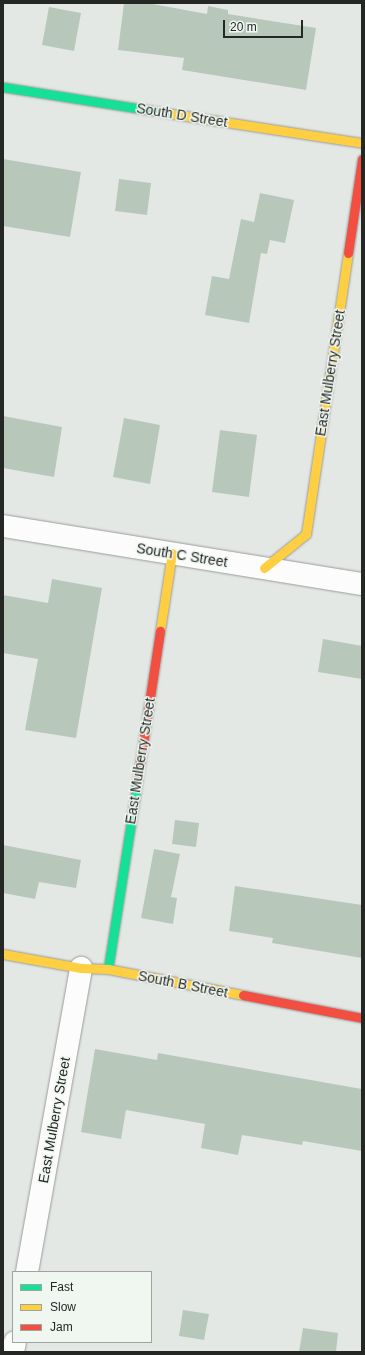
<!DOCTYPE html>
<html>
<head>
<meta charset="utf-8">
<style>
  body { margin:0 }
  #map { position:relative; width:365px; height:1355px; overflow:hidden; background:#e4e8e5; font-family:Helvetica,sans-serif }
  div>[style] { position:absolute }
  .building>* { inset:0; background:#b7c8ba }
  .roads { filter:drop-shadow(0 0 1px #9a9c9a) drop-shadow(0 0 1px #9a9c9a) }
  .street>* { height:22px; margin:-11px; padding:0 11px; transform-origin:11px; border-radius:11px; background:#fbfcfb }
  .fast>* { height:9px; margin:-4.5px; padding:0 4.5px; transform-origin:4.5px; border-radius:4.5px; background:#16e098 }
  .slow>* { height:9px; margin:-4.5px; padding:0 4.5px; transform-origin:4.5px; border-radius:4.5px; background:#ffcf43 }
  .jam>* { height:9px; margin:-4.5px; padding:0 4.5px; transform-origin:4.5px; border-radius:4.5px; background:#f24e42 }
  span { translate:-50% -50%; white-space:nowrap; text-align:center; line-height:1.15; -webkit-text-stroke:3px #f0f7f1; paint-order:stroke }
  .street-label { font-size:14px; color:#252725 }
  .frame { position:absolute; inset:0; border:4px solid #252725; pointer-events:none }
  .legend { position:absolute; left:12px; top:1271px; width:140px; height:72px; box-sizing:border-box; background:#f0f7f1; border:1px solid #9fa49f; margin:0; padding:5px 7px; list-style:none; font-size:12px; color:#252725 }
  .legend li { display:flex; align-items:center; gap:8px; height:20px }
  .legend b { width:20px; border:1px solid #9fa49f }
  .scale { position:absolute; left:223px; top:20px; width:80px; height:18px; box-sizing:border-box; border:2px solid #252725; border-top:0; padding-left:5px; font-size:12px; line-height:14px; white-space:nowrap; color:#252725; -webkit-text-stroke:3px #f0f7f1; paint-order:stroke }
</style>
</head>
<body>
<div id="map">
  <div class="building">
    <div style="clip-path:polygon(124px 3px,147px 3px,207px 14px,208px 6px,228px 10px,228px 14px,316px 28px,306px 90px,182px 70px,184px 58px,118px 50px)"></div>
    <div style="clip-path:polygon(49px 7px,81px 13px,74px 51px,42px 45px)"></div>
    <div style="clip-path:polygon(3px 159px,81px 172px,70px 237px,3px 226px)"></div>
    <div style="clip-path:polygon(119px 179px,151px 183px,147px 215px,115px 211px)"></div>
    <div style="clip-path:polygon(260px 193px,294px 200px,285px 243px,270px 240px,267px 254px,261px 253px,249px 323px,205px 315px,212px 276px,229px 279px,241px 219px,254px 222px)"></div>
    <div style="clip-path:polygon(3px 416px,62px 427px,54px 477px,3px 468px)"></div>
    <div style="clip-path:polygon(124px 418px,160px 425px,150px 484px,113px 477px)"></div>
    <div style="clip-path:polygon(220px 430px,257px 435px,249px 497px,212px 492px)"></div>
    <div style="clip-path:polygon(52px 579px,102px 588px,76px 738px,25px 730px,38px 659px,3px 653px,3px 595px,48px 603px)"></div>
    <div style="clip-path:polygon(323px 639px,362px 646px,362px 679px,318px 672px)"></div>
    <div style="clip-path:polygon(175px 820px,199px 823px,196px 847px,172px 844px)"></div>
    <div style="clip-path:polygon(3px 845px,81px 860px,76px 888px,39px 882px,35px 899px,3px 893px)"></div>
    <div style="clip-path:polygon(154px 849px,180px 854px,171px 897px,177px 898px,173px 924px,141px 918px)"></div>
    <div style="clip-path:polygon(235px 886px,362px 905px,362px 958px,272px 943px,273px 938px,229px 931px)"></div>
    <div style="clip-path:polygon(95px 1049px,157px 1060px,158px 1053px,362px 1089px,362px 1151px,303px 1141px,302px 1145px,242px 1135px,238px 1155px,201px 1148px,205px 1124px,126px 1110px,121px 1139px,81px 1132px)"></div>
    <div style="clip-path:polygon(183px 1310px,209px 1314px,204px 1340px,179px 1336px)"></div>
    <div style="clip-path:polygon(303px 1328px,338px 1333px,336px 1352px,299px 1352px)"></div>
  </div>
  <div class="roads">
    <div class="street">
      <div style="left:3px;top:526px;width:364px;rotate:9.2deg"></div>
      <div style="left:27px;top:1272px;width:309px;rotate:-79.9deg"></div>
      <div style="left:13px;top:1352px;width:10px;rotate:-79deg"></div>
    </div>
    <div class="fast">
      <div style="left:3px;top:87px;width:172px;rotate:9deg"></div>
      <div style="left:108px;top:969px;width:188px;rotate:-81.1deg"></div>
    </div>
    <div class="slow">
      <div style="left:173px;top:114px;width:191px;rotate:8.7deg"></div>
      <div style="left:264px;top:568px;width:54px;rotate:-39deg"></div>
      <div style="left:306px;top:534px;width:284px;rotate:-81.5deg"></div>
      <div style="left:160px;top:631px;width:79px;rotate:-81.3deg"></div>
      <div style="left:3px;top:954px;width:79px;rotate:10.2deg"></div>
      <div style="left:81px;top:968px;width:27px;rotate:2deg"></div>
      <div style="left:108px;top:969px;width:137px;rotate:10.9deg"></div>
    </div>
    <div class="jam">
      <div style="left:348px;top:253px;width:95px;rotate:-81.5deg"></div>
      <div style="left:137px;top:783px;width:154px;rotate:-81.4deg"></div>
      <div style="left:243px;top:995px;width:121px;rotate:10.9deg"></div>
    </div>
  </div>
  <div class="street-label">
    <span style="left:182px;top:115px;rotate:9deg">South D Street</span>
    <span style="left:330px;top:373px;rotate:-81deg">East Mulberry Street</span>
    <span style="left:182px;top:555px;rotate:9deg">South C Street</span>
    <span style="left:140px;top:761px;rotate:-81deg">East Mulberry Street</span>
    <span style="left:183px;top:984px;rotate:11deg">South B Street</span>
    <span style="left:54px;top:1120px;rotate:-80deg">East Mulberry Street</span>
  </div>
  <div class="frame"></div>
  <ul class="legend">
  <li><b style="height:5px;background:#16e098"></b>Fast</li>
  <li><b style="height:5px;background:#ffcf43"></b>Slow</li>
  <li><b style="height:5px;background:#f24e42"></b>Jam</li>
  </ul>
  <div class="scale">20 m</div>
</div>
</body>
</html>
